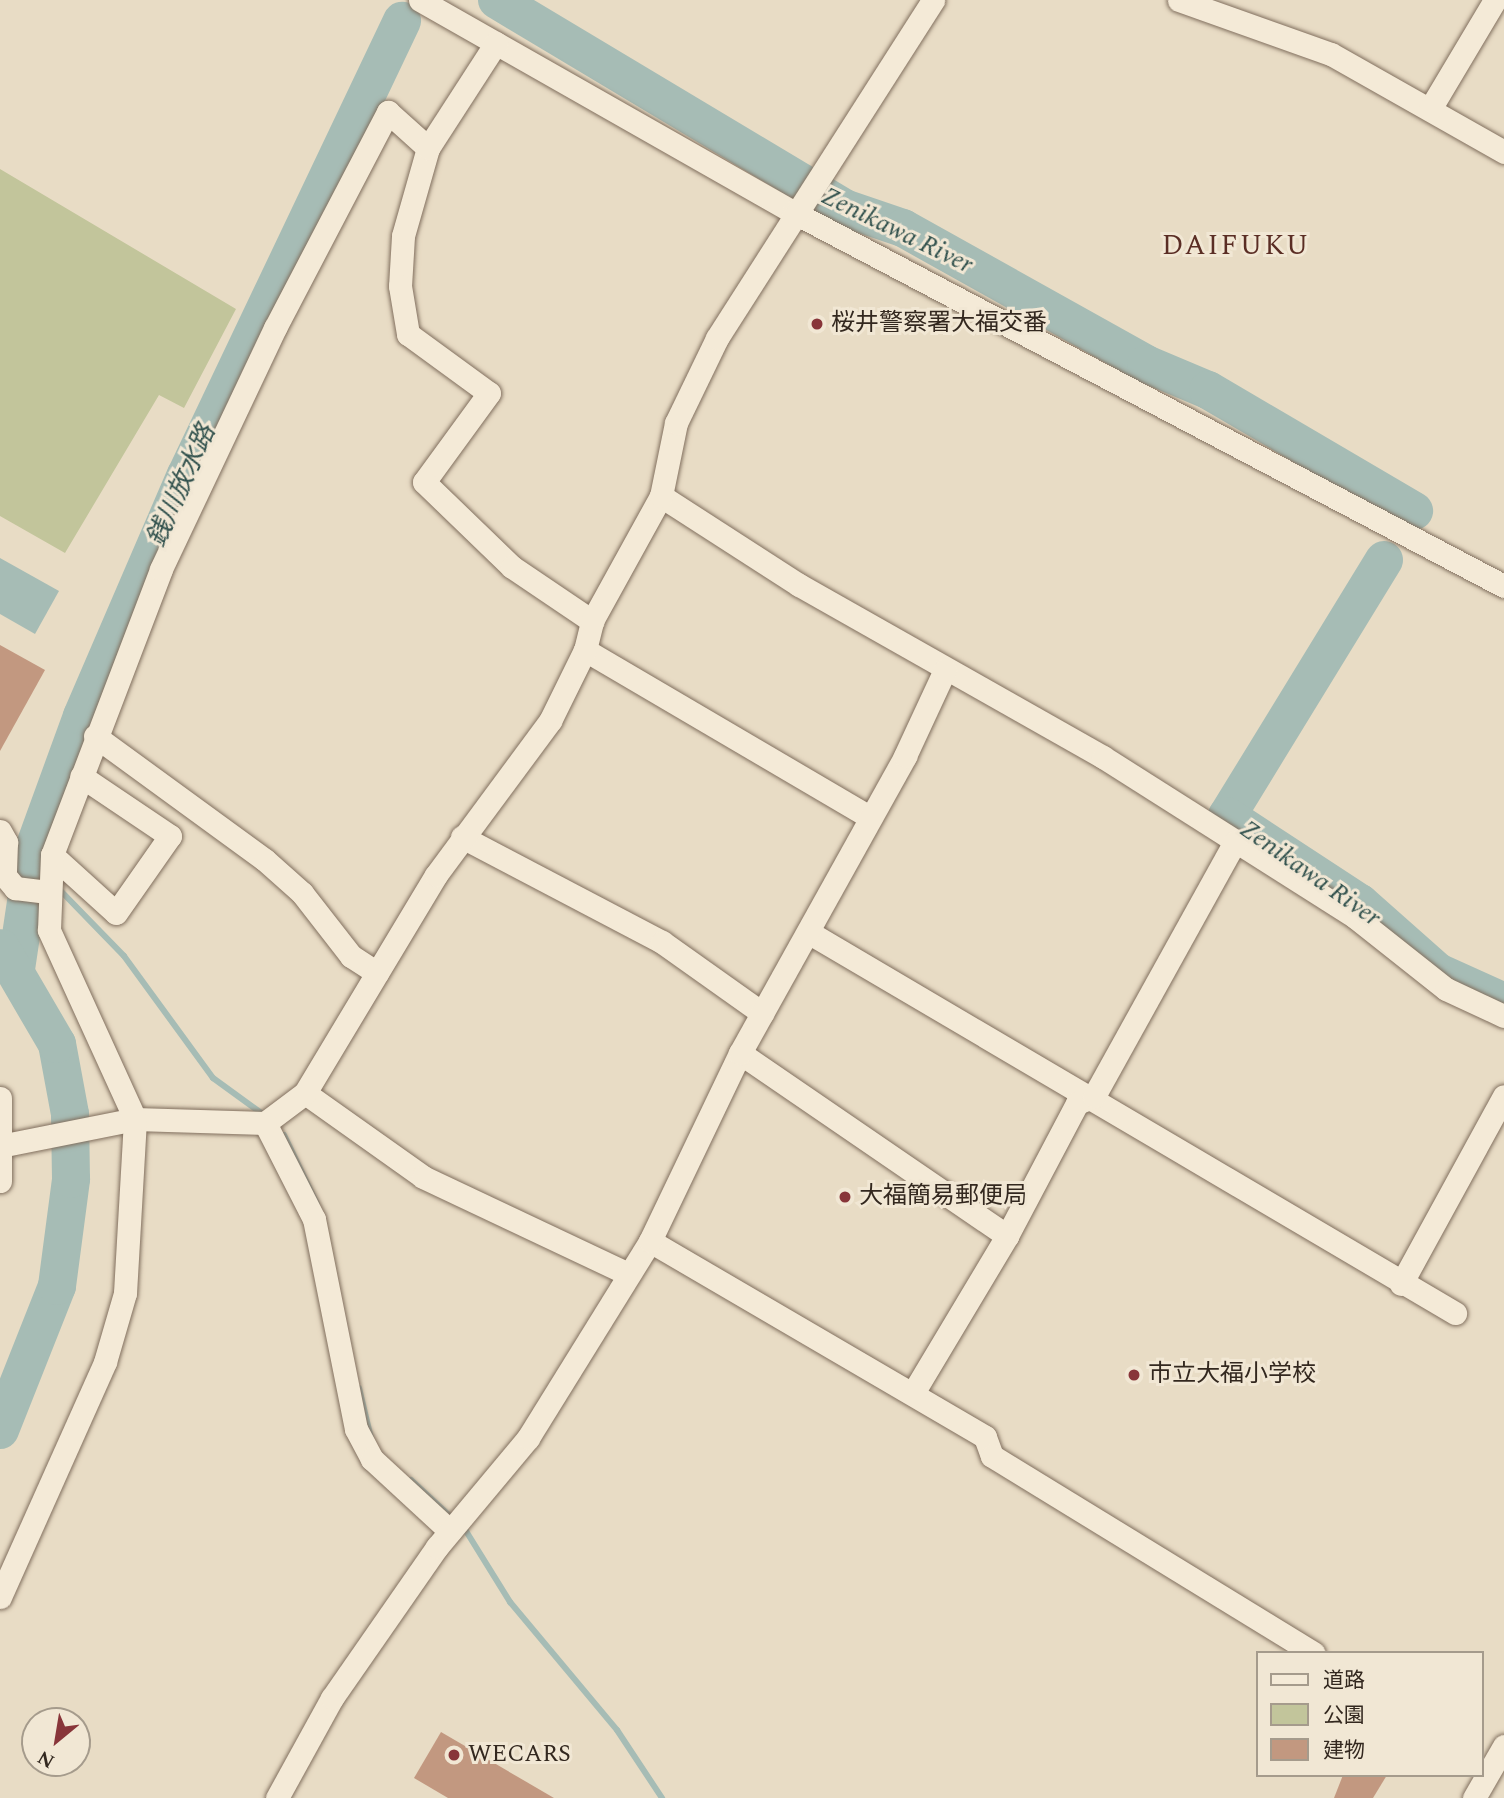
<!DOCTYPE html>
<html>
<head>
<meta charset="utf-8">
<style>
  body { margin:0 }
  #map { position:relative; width:1504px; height:1798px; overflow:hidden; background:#e8dcc5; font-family:Spectral,"Noto Sans JP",serif }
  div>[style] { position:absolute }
  .green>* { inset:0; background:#c2c59b }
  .water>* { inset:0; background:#a6bcb5 }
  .stream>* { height:6px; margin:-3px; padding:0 3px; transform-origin:3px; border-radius:3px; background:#a6bcb5 }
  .river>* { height:38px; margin:-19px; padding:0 19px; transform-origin:19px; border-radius:19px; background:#a6bcb5 }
  .building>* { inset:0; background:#c29880 }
  .roads { filter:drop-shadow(0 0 2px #816f5e) drop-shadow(0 0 2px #816f5e) }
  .minor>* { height:23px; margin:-11.5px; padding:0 11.5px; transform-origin:11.5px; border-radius:11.5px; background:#f4ead7 }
  .dots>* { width:19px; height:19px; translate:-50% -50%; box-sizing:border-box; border:4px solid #f1e7d4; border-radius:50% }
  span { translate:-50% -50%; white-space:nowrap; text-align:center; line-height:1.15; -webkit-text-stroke:6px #f1e7d4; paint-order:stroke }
  .poi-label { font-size:24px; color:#33281f }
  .left { translate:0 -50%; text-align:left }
  .water-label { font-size:26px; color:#31514d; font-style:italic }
  .quarter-label { font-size:28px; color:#5a2d24; letter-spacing:2px }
  .legend { position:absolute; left:1256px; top:1651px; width:228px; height:126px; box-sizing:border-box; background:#f1e7d4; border:2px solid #a59b8c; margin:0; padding:9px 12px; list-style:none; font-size:21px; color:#33281f }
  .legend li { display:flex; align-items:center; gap:14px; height:35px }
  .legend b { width:35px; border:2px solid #a59b8c }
  .north { position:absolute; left:21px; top:1707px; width:70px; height:70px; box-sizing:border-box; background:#f1e7d4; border:2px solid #a59b8c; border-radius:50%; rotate:210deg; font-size:19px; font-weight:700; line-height:28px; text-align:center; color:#33281f }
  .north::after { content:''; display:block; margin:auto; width:24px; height:32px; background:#883539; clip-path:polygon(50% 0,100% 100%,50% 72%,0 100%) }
</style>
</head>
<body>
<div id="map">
  <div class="green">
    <div style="clip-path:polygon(0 169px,236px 309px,184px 408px,159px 395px,65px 553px,0 516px)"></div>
  </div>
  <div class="water">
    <div style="clip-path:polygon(0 558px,59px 591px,35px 634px,0 614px)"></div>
  </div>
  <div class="stream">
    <div style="left:57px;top:887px;width:96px;rotate:45.8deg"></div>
    <div style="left:124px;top:956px;width:151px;rotate:53.9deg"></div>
    <div style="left:213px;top:1078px;width:63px;rotate:36deg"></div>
    <div style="left:284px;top:1135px;width:76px;rotate:64.4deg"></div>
    <div style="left:359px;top:1388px;width:51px;rotate:76.5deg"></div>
    <div style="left:411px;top:1480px;width:75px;rotate:42.8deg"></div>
    <div style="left:466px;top:1531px;width:84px;rotate:58.2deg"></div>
    <div style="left:510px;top:1602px;width:167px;rotate:50.1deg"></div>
    <div style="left:617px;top:1730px;width:82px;rotate:56.5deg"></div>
  </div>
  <div class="river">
    <div style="left:497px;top:0;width:405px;rotate:30.9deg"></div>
    <div style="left:844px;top:208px;width:62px;rotate:18.7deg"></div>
    <div style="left:903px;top:228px;width:278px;rotate:29.2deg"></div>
    <div style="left:1146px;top:364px;width:67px;rotate:22.8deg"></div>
    <div style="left:1208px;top:390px;width:239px;rotate:30.4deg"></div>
    <div style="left:1384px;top:560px;width:300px;rotate:121.5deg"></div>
    <div style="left:1227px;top:816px;width:159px;rotate:33.2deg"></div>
    <div style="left:1360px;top:903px;width:104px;rotate:41.5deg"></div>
    <div style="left:1438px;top:972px;width:72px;rotate:24.4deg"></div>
    <div style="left:16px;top:969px;width:122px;rotate:-81.5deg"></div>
    <div style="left:34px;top:848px;width:140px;rotate:-70deg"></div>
    <div style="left:82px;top:716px;width:262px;rotate:-66.7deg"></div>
    <div style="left:186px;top:475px;width:503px;rotate:-64.56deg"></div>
    <div style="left:0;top:1430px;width:155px;rotate:-68.4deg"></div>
    <div style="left:57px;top:1286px;width:108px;rotate:-82.5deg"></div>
    <div style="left:71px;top:1179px;width:65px;rotate:-90.9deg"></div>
    <div style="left:70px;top:1114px;width:71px;rotate:-100.5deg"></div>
    <div style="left:57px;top:1044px;width:111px;rotate:-120.3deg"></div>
  </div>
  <div class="building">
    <div style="clip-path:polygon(0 645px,45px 670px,0 751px)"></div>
    <div style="clip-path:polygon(441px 1732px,554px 1798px,448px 1798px,414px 1778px)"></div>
    <div style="clip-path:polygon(1343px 1775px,1387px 1775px,1373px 1798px,1334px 1798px)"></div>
  </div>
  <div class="roads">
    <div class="minor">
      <div style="left:420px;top:0;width:429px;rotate:29.6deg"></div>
      <div style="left:793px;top:212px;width:803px;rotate:27.75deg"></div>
      <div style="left:1179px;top:0;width:161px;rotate:19.6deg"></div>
      <div style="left:1331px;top:54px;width:199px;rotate:29.5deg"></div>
      <div style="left:1430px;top:109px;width:127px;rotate:-59.2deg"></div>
      <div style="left:428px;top:148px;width:91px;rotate:105.9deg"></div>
      <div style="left:403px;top:236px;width:50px;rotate:93.4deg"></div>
      <div style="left:400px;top:286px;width:49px;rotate:80.5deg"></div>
      <div style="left:408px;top:334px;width:100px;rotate:36.1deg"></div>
      <div style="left:489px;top:393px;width:110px;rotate:126.1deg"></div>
      <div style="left:424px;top:482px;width:122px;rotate:44deg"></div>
      <div style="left:512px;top:567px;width:97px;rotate:34deg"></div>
      <div style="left:661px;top:496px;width:164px;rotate:32.8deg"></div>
      <div style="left:799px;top:585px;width:349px;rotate:29.5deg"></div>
      <div style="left:1103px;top:757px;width:299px;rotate:32.4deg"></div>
      <div style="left:1355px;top:917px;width:116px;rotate:38.4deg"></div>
      <div style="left:1446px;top:989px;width:64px;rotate:25deg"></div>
      <div style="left:585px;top:650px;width:330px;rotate:30.4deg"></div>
      <div style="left:95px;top:736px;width:210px;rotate:36.1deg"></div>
      <div style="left:265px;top:860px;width:50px;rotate:41.7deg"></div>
      <div style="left:302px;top:893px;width:80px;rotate:52.1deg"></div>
      <div style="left:351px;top:956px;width:31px;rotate:33deg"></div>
      <div style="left:0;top:831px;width:13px;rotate:61deg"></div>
      <div style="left:6px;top:842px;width:34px;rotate:92deg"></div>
      <div style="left:5px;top:876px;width:16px;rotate:50deg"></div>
      <div style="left:15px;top:888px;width:33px;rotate:7deg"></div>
      <div style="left:462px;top:837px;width:226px;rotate:27.7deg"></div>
      <div style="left:662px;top:942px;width:123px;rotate:35.4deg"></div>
      <div style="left:52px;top:855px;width:86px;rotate:42.2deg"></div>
      <div style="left:116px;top:913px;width:94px;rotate:-55deg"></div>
      <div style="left:170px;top:836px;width:107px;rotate:-146deg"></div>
      <div style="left:808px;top:932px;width:751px;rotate:30.49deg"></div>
      <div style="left:740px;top:1053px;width:324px;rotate:34.4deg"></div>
      <div style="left:305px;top:1093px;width:145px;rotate:35.4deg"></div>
      <div style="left:423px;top:1177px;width:227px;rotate:25.3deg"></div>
      <div style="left:0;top:1098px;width:83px;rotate:90deg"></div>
      <div style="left:265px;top:1123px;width:50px;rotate:-36.9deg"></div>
      <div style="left:305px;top:1093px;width:254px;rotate:-59deg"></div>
      <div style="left:436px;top:875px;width:192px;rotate:-53.5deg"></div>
      <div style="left:550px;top:721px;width:79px;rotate:-63.8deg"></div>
      <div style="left:585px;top:650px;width:30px;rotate:-76deg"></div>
      <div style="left:592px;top:621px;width:143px;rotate:-61.1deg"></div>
      <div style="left:661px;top:496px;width:75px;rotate:-78.4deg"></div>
      <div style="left:676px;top:423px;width:94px;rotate:-64.2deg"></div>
      <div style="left:717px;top:338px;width:401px;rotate:-57.4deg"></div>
      <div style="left:265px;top:1123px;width:108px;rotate:63deg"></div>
      <div style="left:314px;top:1219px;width:214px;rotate:78.7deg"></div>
      <div style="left:356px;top:1429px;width:34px;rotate:62deg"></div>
      <div style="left:372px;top:1459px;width:106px;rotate:42.7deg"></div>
      <div style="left:0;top:1146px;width:138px;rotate:-11.3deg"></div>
      <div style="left:135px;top:1119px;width:130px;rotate:1.8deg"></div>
      <div style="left:650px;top:1241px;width:388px;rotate:30.3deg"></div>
      <div style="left:985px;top:1437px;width:20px;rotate:70deg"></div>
      <div style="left:992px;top:1456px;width:377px;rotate:31.5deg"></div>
      <div style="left:1401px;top:1284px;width:214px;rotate:-61.3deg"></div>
      <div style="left:913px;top:1393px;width:183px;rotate:-59.1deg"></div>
      <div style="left:1007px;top:1236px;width:150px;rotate:-62.2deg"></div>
      <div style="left:1077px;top:1103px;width:18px;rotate:-22deg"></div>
      <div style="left:1094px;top:1096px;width:291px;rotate:-61deg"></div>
      <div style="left:0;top:1597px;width:257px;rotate:-65.9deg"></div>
      <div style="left:105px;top:1362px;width:72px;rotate:-73.8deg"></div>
      <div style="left:125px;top:1293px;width:174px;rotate:-86.7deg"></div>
      <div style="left:135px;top:1119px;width:208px;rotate:-114.5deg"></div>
      <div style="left:49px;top:930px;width:75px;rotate:-87.7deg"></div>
      <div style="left:52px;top:855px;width:306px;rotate:-69.1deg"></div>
      <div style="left:161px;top:569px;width:267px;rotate:-64.7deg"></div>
      <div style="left:275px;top:328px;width:244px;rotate:-62.4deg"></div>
      <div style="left:388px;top:112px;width:54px;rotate:42deg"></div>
      <div style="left:428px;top:148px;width:125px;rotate:-57.1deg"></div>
      <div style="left:277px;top:1798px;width:114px;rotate:-61.2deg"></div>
      <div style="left:332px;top:1698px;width:184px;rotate:-55.2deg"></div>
      <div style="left:437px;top:1547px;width:142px;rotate:-50.1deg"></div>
      <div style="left:528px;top:1438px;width:232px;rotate:-58.2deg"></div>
      <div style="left:650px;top:1241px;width:208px;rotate:-64.4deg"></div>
      <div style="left:740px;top:1053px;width:340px;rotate:-60.9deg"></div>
      <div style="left:905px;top:756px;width:95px;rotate:-65.1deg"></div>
      <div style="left:1474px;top:1798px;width:60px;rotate:-60deg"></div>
    </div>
  </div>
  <div class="dots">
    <div style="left:817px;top:324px;background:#883539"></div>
    <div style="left:845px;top:1197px;background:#883539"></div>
    <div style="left:1134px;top:1375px;background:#883539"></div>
    <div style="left:454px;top:1755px;background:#883539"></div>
  </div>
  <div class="poi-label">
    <span class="left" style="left:831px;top:324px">桜井警察署大福交番</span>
    <span class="left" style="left:859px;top:1197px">大福簡易郵便局</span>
    <span class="left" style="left:1148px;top:1375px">市立大福小学校</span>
    <span class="left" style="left:468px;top:1755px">WECARS</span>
  </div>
  <div class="water-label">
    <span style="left:897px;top:231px;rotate:26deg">Zenikawa River</span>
    <span style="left:182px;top:486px;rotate:-66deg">銭川放水路</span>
    <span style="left:1310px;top:874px;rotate:35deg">Zenikawa River</span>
  </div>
  <div class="quarter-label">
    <span style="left:1236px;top:246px">DAIFUKU</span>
  </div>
  <ul class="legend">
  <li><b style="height:9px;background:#f4ead7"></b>道路</li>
  <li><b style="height:19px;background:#c2c59b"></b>公園</li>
  <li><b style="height:19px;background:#c29880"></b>建物</li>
  </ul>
  <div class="north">N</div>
</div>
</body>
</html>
